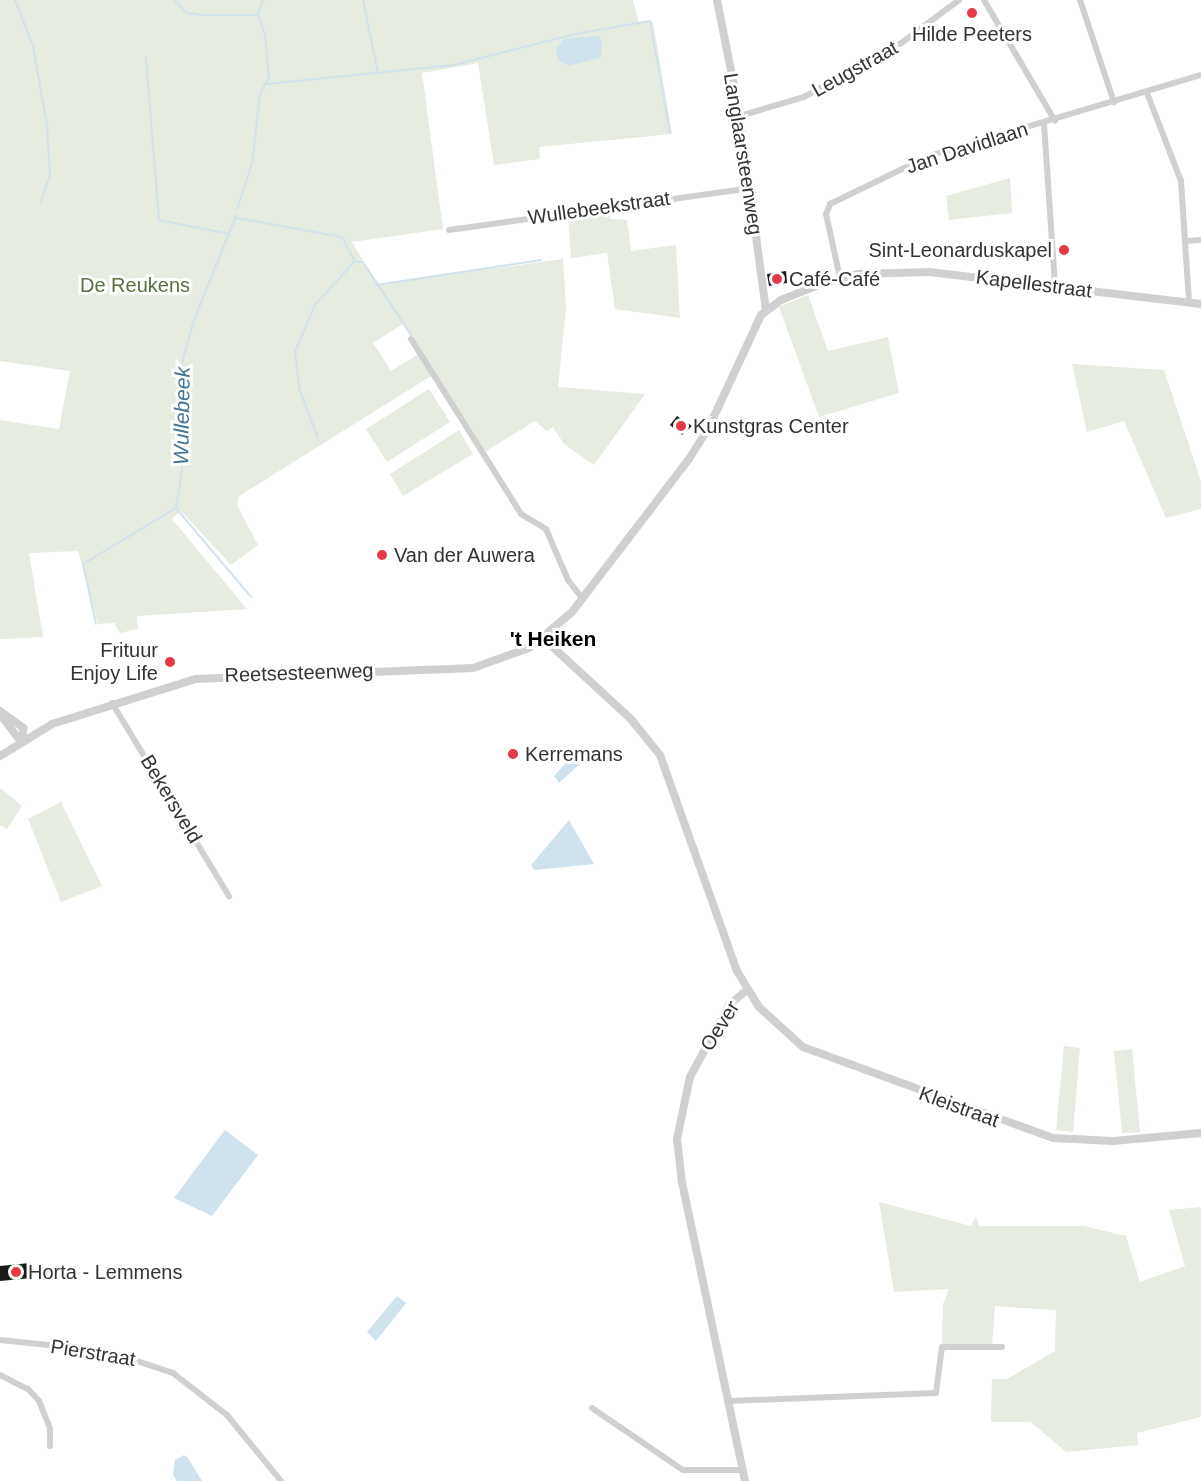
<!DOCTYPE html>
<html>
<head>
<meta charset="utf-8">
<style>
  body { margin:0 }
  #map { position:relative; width:1201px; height:1481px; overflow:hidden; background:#fff; font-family:Arial,sans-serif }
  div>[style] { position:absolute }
  .green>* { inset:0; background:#e6ecdf }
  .water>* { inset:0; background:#cfe2ee }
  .stream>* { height:2px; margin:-1px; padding:0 1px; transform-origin:1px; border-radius:1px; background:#cfe2ee }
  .building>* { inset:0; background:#1a1a1a }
  .minor>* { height:6px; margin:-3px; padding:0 3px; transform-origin:3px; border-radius:3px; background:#d0d0d0 }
  .tertiary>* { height:8px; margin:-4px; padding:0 4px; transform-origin:4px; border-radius:4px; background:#d0d0d0 }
  .dots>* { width:16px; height:16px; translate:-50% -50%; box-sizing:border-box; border:3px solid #fff; border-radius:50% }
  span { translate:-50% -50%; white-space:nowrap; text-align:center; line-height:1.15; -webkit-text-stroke:6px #fff; paint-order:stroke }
  .poi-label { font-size:20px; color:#333 }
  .right { translate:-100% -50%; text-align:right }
  .left { translate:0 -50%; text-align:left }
  .street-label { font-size:20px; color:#333 }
  .park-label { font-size:20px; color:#56703f }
  .water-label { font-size:21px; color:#3f7597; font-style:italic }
  .neighbourhood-label { font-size:21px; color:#000; font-weight:700 }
</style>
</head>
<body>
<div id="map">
  <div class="green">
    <div style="clip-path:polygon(evenodd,0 0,633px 0,639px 23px,653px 22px,672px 134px,539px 147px,540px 159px,494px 165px,478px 63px,422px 73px,443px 229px,352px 242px,377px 284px,563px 259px,566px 308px,558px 387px,645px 394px,594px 465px,564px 444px,553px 427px,547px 431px,535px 421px,481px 454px,431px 376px,239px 496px,237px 505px,258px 545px,231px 565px,181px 511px,172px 519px,247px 609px,137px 616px,138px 629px,120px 633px,114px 623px,98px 624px,78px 551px,29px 553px,43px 637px,0 639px,0 420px,59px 429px,70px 371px,0 361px,0 0,403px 324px,420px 353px,391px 371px,373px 343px,403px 324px)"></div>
    <div style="clip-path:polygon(1010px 178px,1012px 213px,949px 220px,946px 196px)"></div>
    <div style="clip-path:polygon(608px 209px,610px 219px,627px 220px,631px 251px,676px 245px,680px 318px,615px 309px,607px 253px,571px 258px,568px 216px)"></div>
    <div style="clip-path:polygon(808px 295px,828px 351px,888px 337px,899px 393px,819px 417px,779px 307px)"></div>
    <div style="clip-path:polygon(1072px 364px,1164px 370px,1201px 481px,1201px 509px,1166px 518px,1124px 421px,1087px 432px)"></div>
    <div style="clip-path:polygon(429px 389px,450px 422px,387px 462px,366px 429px)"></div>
    <div style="clip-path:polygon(459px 430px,473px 454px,403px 496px,390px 474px)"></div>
    <div style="clip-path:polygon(0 788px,22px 806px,7px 829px,0 825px)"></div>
    <div style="clip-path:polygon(61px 802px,102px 886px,61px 902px,28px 819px)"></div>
    <div style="clip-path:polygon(1064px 1046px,1080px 1048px,1073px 1132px,1056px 1130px)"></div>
    <div style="clip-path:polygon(1132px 1049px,1140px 1132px,1122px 1133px,1114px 1051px)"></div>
    <div style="clip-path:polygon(879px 1202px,971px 1226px,976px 1216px,979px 1226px,1084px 1226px,1126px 1236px,1140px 1282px,1185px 1266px,1169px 1210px,1201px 1207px,1201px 1417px,1137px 1433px,1138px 1445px,1066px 1452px,1031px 1422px,991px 1422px,992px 1379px,1007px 1379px,1055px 1351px,1056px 1310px,995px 1306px,992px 1347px,942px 1347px,943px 1304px,949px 1289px,894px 1292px)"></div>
  </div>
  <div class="water">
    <div style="clip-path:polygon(597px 36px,602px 40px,601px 57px,569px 66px,558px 60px,556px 49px,564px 39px)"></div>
    <div style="clip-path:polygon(574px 754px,582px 762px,559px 783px,554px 776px)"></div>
    <div style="clip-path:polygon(569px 820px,594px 864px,534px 870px,531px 865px)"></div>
    <div style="clip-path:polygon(225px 1130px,258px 1155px,212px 1216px,174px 1198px)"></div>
    <div style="clip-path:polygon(397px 1296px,406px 1303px,376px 1341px,367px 1332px)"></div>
    <div style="clip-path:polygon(184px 1455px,188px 1458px,202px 1481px,177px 1481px,173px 1475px,175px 1460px)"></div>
  </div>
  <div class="stream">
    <div style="left:15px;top:0;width:49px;rotate:68.6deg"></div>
    <div style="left:33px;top:46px;width:80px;rotate:80deg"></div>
    <div style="left:47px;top:125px;width:50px;rotate:86.6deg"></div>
    <div style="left:50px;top:175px;width:28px;rotate:109deg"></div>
    <div style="left:174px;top:0;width:18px;rotate:45deg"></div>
    <div style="left:187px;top:13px;width:14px;rotate:8deg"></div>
    <div style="left:201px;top:15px;width:57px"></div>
    <div style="left:258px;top:15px;width:20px;rotate:70deg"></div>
    <div style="left:265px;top:34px;width:43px;rotate:84.7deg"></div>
    <div style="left:269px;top:77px;width:20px;rotate:117deg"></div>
    <div style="left:260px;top:95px;width:68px;rotate:96.7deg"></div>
    <div style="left:252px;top:163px;width:49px;rotate:107.7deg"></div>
    <div style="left:363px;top:0;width:75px;rotate:78.4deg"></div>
    <div style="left:258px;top:14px;width:15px;rotate:-70deg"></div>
    <div style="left:146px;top:58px;width:163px;rotate:85.4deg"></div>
    <div style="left:159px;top:220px;width:72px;rotate:11.2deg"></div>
    <div style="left:267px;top:84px;width:188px;rotate:-5.8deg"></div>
    <div style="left:454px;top:65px;width:125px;rotate:-14.4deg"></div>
    <div style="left:575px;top:34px;width:76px;rotate:-9.8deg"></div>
    <div style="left:650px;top:21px;width:113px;rotate:79.8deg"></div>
    <div style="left:236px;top:216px;width:112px;rotate:112deg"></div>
    <div style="left:194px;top:320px;width:52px;rotate:105.6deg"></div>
    <div style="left:180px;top:370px;width:101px;rotate:88.9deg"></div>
    <div style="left:182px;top:471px;width:37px;rotate:99deg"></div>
    <div style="left:176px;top:508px;width:116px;rotate:49.9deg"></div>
    <div style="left:237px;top:218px;width:107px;rotate:10.3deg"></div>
    <div style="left:342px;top:237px;width:27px;rotate:62deg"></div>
    <div style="left:355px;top:261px;width:59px;rotate:132.3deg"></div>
    <div style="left:315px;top:305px;width:51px;rotate:113.1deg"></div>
    <div style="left:295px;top:352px;width:39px;rotate:83deg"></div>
    <div style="left:300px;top:391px;width:50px;rotate:69deg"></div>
    <div style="left:357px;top:262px;width:6px"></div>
    <div style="left:363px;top:262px;width:87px;rotate:56.7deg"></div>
    <div style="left:376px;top:285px;width:167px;rotate:-8.6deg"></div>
    <div style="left:96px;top:624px;width:61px;rotate:-102.2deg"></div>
    <div style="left:83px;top:564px;width:109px;rotate:-31.1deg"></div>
  </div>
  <div class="building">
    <div style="clip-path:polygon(786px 271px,787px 283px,769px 286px,767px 274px)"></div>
    <div style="clip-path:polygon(677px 416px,692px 426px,682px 435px,670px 425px)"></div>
    <div style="clip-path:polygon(30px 1263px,32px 1278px,0 1281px,0 1266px)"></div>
  </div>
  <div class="minor">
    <div style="left:984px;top:0;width:140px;rotate:59.6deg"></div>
    <div style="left:1080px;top:0;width:108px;rotate:71.6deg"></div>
    <div style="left:1147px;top:93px;width:94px;rotate:68.9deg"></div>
    <div style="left:1181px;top:181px;width:122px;rotate:86.2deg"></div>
    <div style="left:740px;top:116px;width:67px;rotate:-16.5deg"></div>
    <div style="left:804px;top:97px;width:110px;rotate:-28.9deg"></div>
    <div style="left:900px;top:44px;width:74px;rotate:-36.7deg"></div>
    <div style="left:1044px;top:124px;width:162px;rotate:86.1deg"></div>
    <div style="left:449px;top:230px;width:304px;rotate:-7.9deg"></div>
    <div style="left:1185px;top:241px;width:16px;rotate:-4deg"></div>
    <div style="left:840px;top:278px;width:66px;rotate:-102.3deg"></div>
    <div style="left:826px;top:214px;width:11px;rotate:-68deg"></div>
    <div style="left:830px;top:204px;width:110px;rotate:-25.9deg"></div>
    <div style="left:929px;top:156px;width:284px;rotate:-16.6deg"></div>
    <div style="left:411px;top:339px;width:207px;rotate:57.8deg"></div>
    <div style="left:521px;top:514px;width:29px;rotate:31deg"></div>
    <div style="left:546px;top:529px;width:56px;rotate:66.7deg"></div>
    <div style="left:568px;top:580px;width:24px;rotate:52deg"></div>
    <div style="left:112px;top:703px;width:226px;rotate:58.8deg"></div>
    <div style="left:0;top:1340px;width:108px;rotate:5.9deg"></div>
    <div style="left:107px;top:1351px;width:70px;rotate:18.4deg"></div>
    <div style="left:173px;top:1373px;width:68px;rotate:37.9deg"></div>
    <div style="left:227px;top:1415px;width:85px;rotate:50.7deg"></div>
    <div style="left:0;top:1375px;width:31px;rotate:27deg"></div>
    <div style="left:28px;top:1389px;width:16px;rotate:47deg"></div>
    <div style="left:39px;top:1401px;width:29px;rotate:68deg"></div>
    <div style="left:50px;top:1428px;width:18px;rotate:90deg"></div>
    <div style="left:728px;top:1401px;width:208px;rotate:-2.2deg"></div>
    <div style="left:936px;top:1393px;width:46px;rotate:-82.6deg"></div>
    <div style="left:942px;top:1347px;width:60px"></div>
    <div style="left:592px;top:1408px;width:110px;rotate:34.3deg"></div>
    <div style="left:683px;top:1470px;width:60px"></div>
  </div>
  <div class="tertiary">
    <div style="left:717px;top:0;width:118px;rotate:78.8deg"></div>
    <div style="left:740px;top:116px;width:196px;rotate:82.4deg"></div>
    <div style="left:544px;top:639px;width:117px;rotate:42.6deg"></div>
    <div style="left:630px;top:718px;width:48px;rotate:51deg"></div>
    <div style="left:660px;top:755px;width:229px;rotate:70.4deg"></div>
    <div style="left:737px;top:971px;width:42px;rotate:58.6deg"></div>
    <div style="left:759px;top:1007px;width:59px;rotate:42.3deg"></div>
    <div style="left:803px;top:1047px;width:266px;rotate:20deg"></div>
    <div style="left:1053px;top:1138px;width:60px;rotate:2.9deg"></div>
    <div style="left:1113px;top:1141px;width:88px;rotate:-5.2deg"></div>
    <div style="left:0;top:711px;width:29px;rotate:36deg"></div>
    <div style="left:23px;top:728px;width:11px;rotate:90deg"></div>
    <div style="left:0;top:714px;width:34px;rotate:53deg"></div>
    <div style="left:0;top:756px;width:61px;rotate:-31.6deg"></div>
    <div style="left:52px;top:724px;width:151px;rotate:-17.4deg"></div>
    <div style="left:196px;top:679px;width:277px;rotate:-2.3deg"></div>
    <div style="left:473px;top:668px;width:59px;rotate:-19.7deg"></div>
    <div style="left:529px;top:648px;width:56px;rotate:-39.9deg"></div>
    <div style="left:572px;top:612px;width:193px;rotate:-52.6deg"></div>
    <div style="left:689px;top:459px;width:40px;rotate:-58deg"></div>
    <div style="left:710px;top:425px;width:121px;rotate:-65.1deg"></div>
    <div style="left:761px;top:315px;width:25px;rotate:-37deg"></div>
    <div style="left:781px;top:300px;width:43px;rotate:-21.8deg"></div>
    <div style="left:821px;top:284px;width:38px;rotate:-15deg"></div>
    <div style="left:858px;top:274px;width:71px;rotate:-1.6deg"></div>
    <div style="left:929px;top:272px;width:274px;rotate:6.7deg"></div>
    <div style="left:745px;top:1481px;width:305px;rotate:-101.9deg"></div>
    <div style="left:682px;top:1183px;width:44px;rotate:-96.5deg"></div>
    <div style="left:677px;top:1139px;width:63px;rotate:-78.2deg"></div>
    <div style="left:690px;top:1077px;width:82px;rotate:-61.6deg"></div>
    <div style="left:729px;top:1005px;width:23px;rotate:-40deg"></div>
  </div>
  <div class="dots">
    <div style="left:972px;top:13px;background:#e63946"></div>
    <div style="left:1064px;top:250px;background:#e63946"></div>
    <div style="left:777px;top:279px;background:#e63946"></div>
    <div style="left:681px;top:426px;background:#e63946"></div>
    <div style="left:382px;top:555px;background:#e63946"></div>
    <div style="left:170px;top:662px;background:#e63946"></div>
    <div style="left:513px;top:754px;background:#e63946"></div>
    <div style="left:16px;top:1272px;background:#e63946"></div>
  </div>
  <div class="poi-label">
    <span style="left:972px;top:34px">Hilde Peeters</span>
    <span class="right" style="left:1052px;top:250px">Sint-Leonarduskapel</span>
    <span class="left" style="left:789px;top:279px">Café-Café</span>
    <span class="left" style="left:693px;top:426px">Kunstgras Center</span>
    <span class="left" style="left:394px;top:555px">Van der Auwera</span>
    <span class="right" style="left:158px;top:662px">Frituur<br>Enjoy Life</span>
    <span class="left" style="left:525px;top:754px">Kerremans</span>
    <span class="left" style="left:28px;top:1272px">Horta - Lemmens</span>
  </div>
  <div class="street-label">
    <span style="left:855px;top:69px;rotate:-29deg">Leugstraat</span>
    <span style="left:967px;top:148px;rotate:-18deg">Jan Davidlaan</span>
    <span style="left:743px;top:154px;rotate:81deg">Langlaarsteenweg</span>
    <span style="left:599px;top:208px;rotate:-8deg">Wullebeekstraat</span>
    <span style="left:1034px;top:284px;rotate:7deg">Kapellestraat</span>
    <span style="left:299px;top:673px;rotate:-2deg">Reetsesteenweg</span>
    <span style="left:171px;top:799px;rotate:59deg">Bekersveld</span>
    <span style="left:720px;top:1026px;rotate:-58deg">Oever</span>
    <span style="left:959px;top:1107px;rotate:20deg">Kleistraat</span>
    <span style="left:93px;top:1353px;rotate:9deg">Pierstraat</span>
  </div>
  <div class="park-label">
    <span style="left:135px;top:285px">De Reukens</span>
  </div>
  <div class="water-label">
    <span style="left:182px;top:416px;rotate:-89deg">Wullebeek</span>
  </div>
  <div class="neighbourhood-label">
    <span style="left:553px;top:639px">'t Heiken</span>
  </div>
</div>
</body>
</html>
